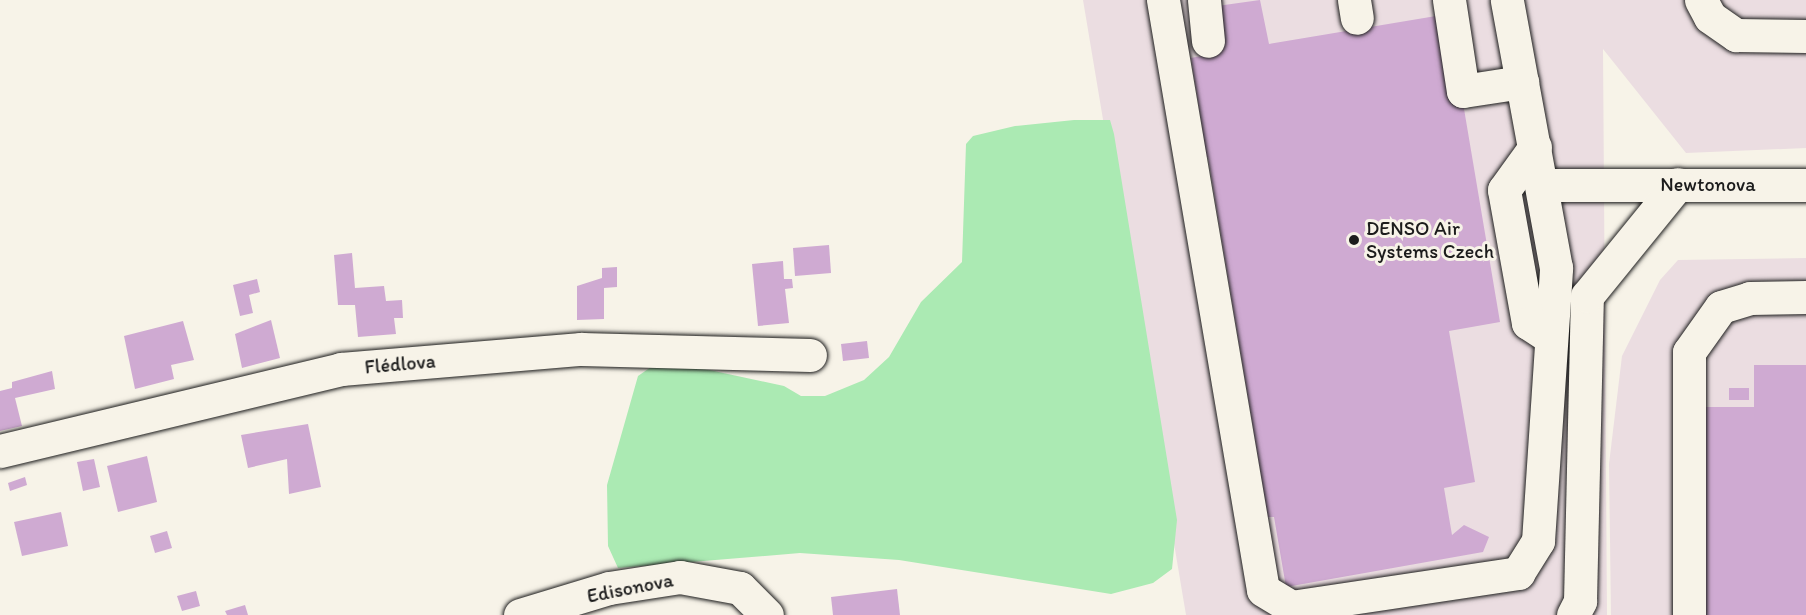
<!DOCTYPE html>
<html>
<head>
<meta charset="utf-8">
<style>
  body { margin:0 }
  #map { position:relative; width:1806px; height:615px; overflow:hidden; background:#f7f3e8; font-family:Itim,sans-serif }
  div>[style] { position:absolute }
  .built>* { inset:0; background:#ebdde1 }
  .green>* { inset:0; background:#abeab3 }
  .building>* { inset:0; background:#cfaad2 }
  .roads { filter:drop-shadow(0 0 2px #1c1c1c) drop-shadow(0 0 2px #1c1c1c) }
  .minor>* { height:33px; margin:-16.5px; padding:0 16.5px; transform-origin:16.5px; border-radius:16.5px; background:#f7f3e8 }
  .dots>* { width:16px; height:16px; translate:-50% -50%; box-sizing:border-box; border:3px solid #f7f3e8; border-radius:50% }
  span { translate:-50% -50%; white-space:nowrap; text-align:center; line-height:1.15; -webkit-text-stroke:6px #f7f3e8; paint-order:stroke }
  .street-label { font-size:20px; color:#1c1c1c }
  .poi-label { font-size:20px; color:#1c1c1c }
  .left { translate:0 -50%; text-align:left }
</style>
</head>
<body>
<div id="map">
  <div class="built">
    <div style="clip-path:polygon(1083px 0,1806px 0,1806px 148px,1686px 153px,1603px 49px,1607px 615px,1186px 615px)"></div>
    <div style="clip-path:polygon(1806px 258px,1806px 615px,1611px 615px,1609px 464px,1622px 356px,1660px 280px,1678px 260px)"></div>
  </div>
  <div class="green">
    <div style="clip-path:polygon(1074px 120px,1110px 120px,1114px 134px,1177px 520px,1172px 569px,1153px 583px,1111px 594px,899px 560px,800px 553px,618px 568px,608px 546px,607px 485px,638px 376px,651px 367px,700px 368px,784px 386px,801px 396px,825px 396px,864px 380px,889px 357px,921px 302px,962px 262px,966px 144px,973px 136px,1015px 126px)"></div>
  </div>
  <div class="building">
    <div style="clip-path:polygon(1260px 0,1269px 44px,1448px 14px,1500px 322px,1449px 331px,1475px 482px,1444px 488px,1452px 535px,1464px 525px,1489px 537px,1483px 552px,1286px 587px,1274px 517px,1268px 517px,1208px 157px,1197px 159px,1194px 141px,1204px 139px,1191px 58px,1217px 53px,1210px 7px)"></div>
    <div style="clip-path:polygon(829px 245px,831px 273px,795px 276px,793px 248px)"></div>
    <div style="clip-path:polygon(352px 253px,355px 288px,384px 286px,386px 301px,402px 300px,403px 318px,394px 318px,396px 334px,358px 337px,355px 305px,338px 305px,334px 255px)"></div>
    <div style="clip-path:polygon(783px 261px,784px 279px,792px 279px,793px 288px,785px 289px,789px 323px,758px 326px,752px 264px)"></div>
    <div style="clip-path:polygon(617px 267px,617px 287px,604px 288px,604px 319px,577px 320px,577px 286px,602px 278px,602px 268px)"></div>
    <div style="clip-path:polygon(257px 279px,260px 292px,249px 295px,253px 313px,240px 316px,233px 285px)"></div>
    <div style="clip-path:polygon(271px 320px,280px 358px,242px 368px,235px 334px)"></div>
    <div style="clip-path:polygon(183px 321px,194px 360px,171px 365px,174px 379px,135px 389px,124px 336px)"></div>
    <div style="clip-path:polygon(867px 341px,869px 358px,843px 361px,841px 344px)"></div>
    <div style="clip-path:polygon(1754px 365px,1806px 365px,1806px 615px,1703px 615px,1703px 407px,1754px 407px)"></div>
    <div style="clip-path:polygon(52px 371px,55px 389px,15px 398px,22px 426px,0 431px,0 391px,12px 388px,12px 382px)"></div>
    <div style="clip-path:polygon(1729px 388px,1749px 388px,1749px 400px,1729px 400px)"></div>
    <div style="clip-path:polygon(308px 424px,321px 487px,289px 494px,287px 459px,248px 468px,241px 435px)"></div>
    <div style="clip-path:polygon(147px 456px,157px 502px,118px 512px,107px 466px)"></div>
    <div style="clip-path:polygon(94px 459px,100px 487px,83px 491px,77px 462px)"></div>
    <div style="clip-path:polygon(25px 477px,27px 485px,10px 491px,8px 483px)"></div>
    <div style="clip-path:polygon(61px 512px,68px 546px,22px 556px,14px 522px)"></div>
    <div style="clip-path:polygon(167px 531px,172px 548px,155px 553px,150px 536px)"></div>
    <div style="clip-path:polygon(897px 589px,900px 615px,833px 615px,831px 597px)"></div>
    <div style="clip-path:polygon(196px 591px,200px 606px,182px 611px,177px 596px)"></div>
    <div style="clip-path:polygon(245px 605px,248px 615px,227px 615px,225px 611px)"></div>
  </div>
  <div class="roads">
    <div class="minor">
      <div style="left:1163px;top:0;width:598px;rotate:80.38deg"></div>
      <div style="left:1263px;top:590px;width:33px;rotate:31deg"></div>
      <div style="left:1291px;top:607px;width:230px;rotate:-8.5deg"></div>
      <div style="left:1518px;top:573px;width:38px;rotate:-58deg"></div>
      <div style="left:1538px;top:541px;width:274px;rotate:-86.2deg"></div>
      <div style="left:1556px;top:268px;width:272px;rotate:-100.4deg"></div>
      <div style="left:1204px;top:0;width:41px;rotate:84.4deg"></div>
      <div style="left:1354px;top:0;width:18px;rotate:81deg"></div>
      <div style="left:1449px;top:0;width:92px;rotate:81.3deg"></div>
      <div style="left:1463px;top:91px;width:60px;rotate:-8.7deg"></div>
      <div style="left:1701px;top:0;width:19px;rotate:62deg"></div>
      <div style="left:1710px;top:17px;width:32px;rotate:35deg"></div>
      <div style="left:1736px;top:35px;width:70px;rotate:0.8deg"></div>
      <div style="left:1535px;top:147px;width:53px;rotate:125.8deg"></div>
      <div style="left:1504px;top:190px;width:135px;rotate:79.8deg"></div>
      <div style="left:1528px;top:323px;width:27px;rotate:33deg"></div>
      <div style="left:1542px;top:185px;width:264px"></div>
      <div style="left:0;top:451px;width:351px;rotate:-13.5deg"></div>
      <div style="left:341px;top:369px;width:241px;rotate:-4.8deg"></div>
      <div style="left:581px;top:349px;width:229px;rotate:1.5deg"></div>
      <div style="left:520px;top:615px;width:93px;rotate:-16.9deg"></div>
      <div style="left:609px;top:588px;width:72px;rotate:-8.8deg"></div>
      <div style="left:680px;top:577px;width:61px;rotate:10.4deg"></div>
      <div style="left:740px;top:588px;width:38px;rotate:45deg"></div>
      <div style="left:1573px;top:615px;width:16px;rotate:-63deg"></div>
      <div style="left:1580px;top:601px;width:305px;rotate:-88.7deg"></div>
      <div style="left:1587px;top:296px;width:144px;rotate:-50.9deg"></div>
      <div style="left:1689px;top:615px;width:263px;rotate:-90deg"></div>
      <div style="left:1689px;top:352px;width:55px;rotate:-54.6deg"></div>
      <div style="left:1721px;top:307px;width:30px;rotate:-17deg"></div>
      <div style="left:1750px;top:298px;width:56px;rotate:-1deg"></div>
    </div>
  </div>
  <div class="dots">
    <div style="left:1354px;top:240px;background:#1c1c1c"></div>
  </div>
  <div class="street-label">
    <span style="left:1708px;top:184px">Newtonova</span>
    <span style="left:400px;top:364px;rotate:-5deg">Flédlova</span>
    <span style="left:630px;top:588px;rotate:-11deg">Edisonova</span>
  </div>
  <div class="poi-label">
    <span class="left" style="left:1366px;top:240px">DENSO Air<br>Systems Czech</span>
  </div>
</div>
</body>
</html>
